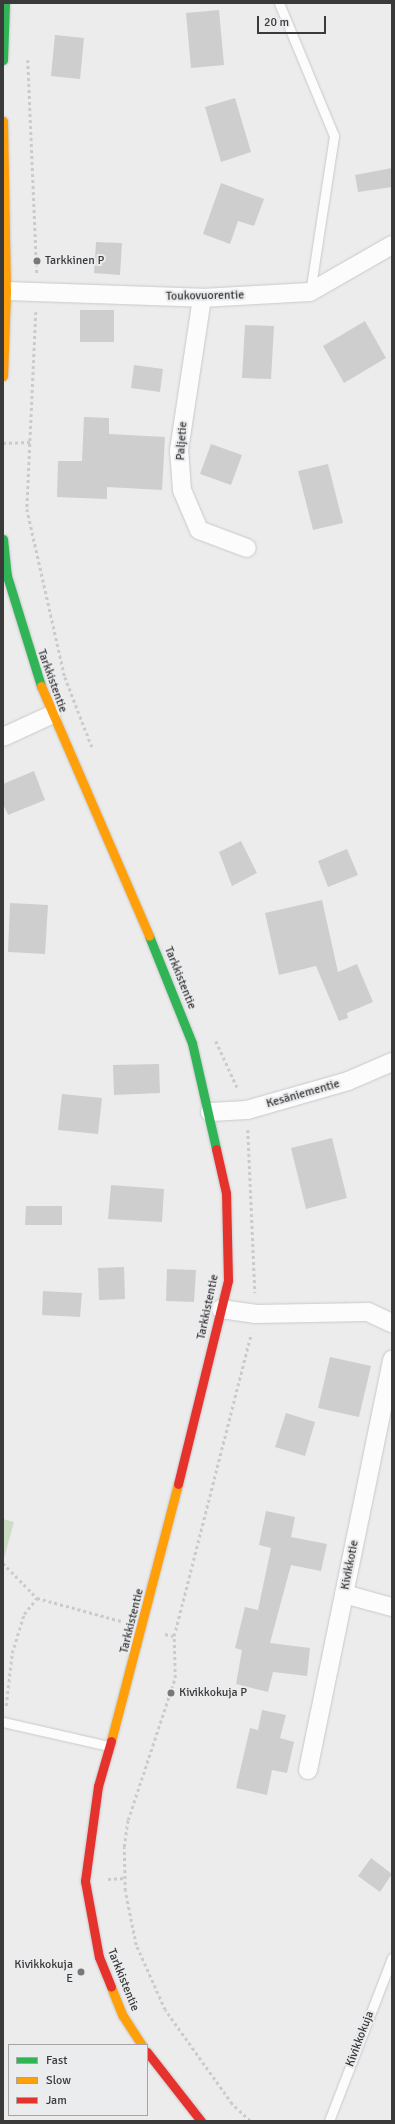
<!DOCTYPE html>
<html>
<head>
<meta charset="utf-8">
<style>
  body { margin:0 }
  #map { position:relative; width:395px; height:2124px; overflow:hidden; background:#ececed; font-family:Signika,sans-serif }
  div>[style] { position:absolute }
  .green>* { inset:0; background:#ccdec5 }
  .building>* { inset:0; background:#cecece }
  .path>* { height:2.5px; margin-top:-1.25px; transform-origin:0; background:repeating-linear-gradient(90deg,#cbcbcc 0 3px,transparent 0 6px) }
  .roads { filter:drop-shadow(0 0 1px #c9c9ca) drop-shadow(0 0 1px #c9c9ca) }
  .lane>* { height:9px; margin:-4.5px; padding:0 4.5px; transform-origin:4.5px; border-radius:4.5px; background:#fcfcfc }
  .street>* { height:18px; margin:-9px; padding:0 9px; transform-origin:9px; border-radius:9px; background:#fcfcfc }
  .fast>* { height:9px; margin:-4.5px; padding:0 4.5px; transform-origin:4.5px; border-radius:4.5px; background:#30b455 }
  .slow>* { height:9px; margin:-4.5px; padding:0 4.5px; transform-origin:4.5px; border-radius:4.5px; background:#ff9f0a }
  .jam>* { height:9px; margin:-4.5px; padding:0 4.5px; transform-origin:4.5px; border-radius:4.5px; background:#e5322d }
  .dots>* { width:11px; height:11px; translate:-50% -50%; box-sizing:border-box; border:2px solid #ebecee; border-radius:50% }
  span { translate:-50% -50%; white-space:nowrap; text-align:center; line-height:1.15; -webkit-text-stroke:4px #ebecee; paint-order:stroke }
  .poi-label { font-size:12px; color:#3a3a3b }
  .left { translate:0 -50%; text-align:left }
  .right { translate:-100% -50%; text-align:right }
  .street-label { font-size:12px; color:#3a3a3b }
  .frame { position:absolute; inset:0; border:4px solid #3a3a3b; pointer-events:none }
  .legend { position:absolute; left:8px; top:2044px; width:140px; height:72px; box-sizing:border-box; background:#ebecee; border:1px solid #a4a5a6; margin:0; padding:5px 7px; list-style:none; font-size:12px; color:#3a3a3b }
  .legend li { display:flex; align-items:center; gap:8px; height:20px }
  .legend b { width:20px; border:1px solid #a4a5a6 }
  .scale { position:absolute; left:257px; top:16px; width:69px; height:18px; box-sizing:border-box; border:2px solid #3a3a3b; border-top:0; padding-left:5px; font-size:12px; line-height:14px; white-space:nowrap; color:#3a3a3b; -webkit-text-stroke:3px #ebecee; paint-order:stroke }
</style>
</head>
<body>
<div id="map">
  <div class="green">
    <div style="clip-path:polygon(3px 1519px,14px 1522px,3px 1562px)"></div>
  </div>
  <div class="building">
    <div style="clip-path:polygon(219px 10px,224px 65px,191px 68px,186px 13px)"></div>
    <div style="clip-path:polygon(55px 35px,84px 38px,80px 79px,51px 76px)"></div>
    <div style="clip-path:polygon(235px 98px,251px 152px,221px 162px,205px 107px)"></div>
    <div style="clip-path:polygon(392px 168px,392px 187px,358px 192px,355px 175px)"></div>
    <div style="clip-path:polygon(221px 183px,264px 199px,254px 226px,238px 221px,230px 244px,203px 234px)"></div>
    <div style="clip-path:polygon(96px 242px,122px 243px,120px 275px,94px 273px)"></div>
    <div style="clip-path:polygon(80px 310px,114px 310px,114px 342px,80px 342px)"></div>
    <div style="clip-path:polygon(365px 321px,386px 358px,344px 383px,323px 346px)"></div>
    <div style="clip-path:polygon(245px 325px,274px 326px,271px 379px,242px 378px)"></div>
    <div style="clip-path:polygon(134px 365px,163px 369px,160px 392px,131px 388px)"></div>
    <div style="clip-path:polygon(84px 417px,109px 418px,109px 434px,165px 437px,162px 490px,107px 487px,107px 499px,57px 497px,58px 461px,82px 461px)"></div>
    <div style="clip-path:polygon(211px 444px,242px 455px,231px 485px,200px 474px)"></div>
    <div style="clip-path:polygon(328px 464px,343px 523px,313px 530px,298px 471px)"></div>
    <div style="clip-path:polygon(34px 771px,45px 800px,8px 815px,3px 804px,3px 784px)"></div>
    <div style="clip-path:polygon(241px 841px,257px 873px,232px 886px,219px 852px)"></div>
    <div style="clip-path:polygon(347px 849px,358px 875px,328px 887px,318px 861px)"></div>
    <div style="clip-path:polygon(322px 900px,338px 972px,357px 964px,373px 1002px,347px 1013px,348px 1018px,339px 1021px,316px 966px,279px 975px,265px 913px)"></div>
    <div style="clip-path:polygon(10px 903px,48px 905px,45px 954px,8px 952px)"></div>
    <div style="clip-path:polygon(159px 1064px,160px 1093px,114px 1095px,113px 1065px)"></div>
    <div style="clip-path:polygon(62px 1094px,102px 1098px,98px 1134px,58px 1130px)"></div>
    <div style="clip-path:polygon(332px 1138px,347px 1198px,306px 1209px,291px 1148px)"></div>
    <div style="clip-path:polygon(111px 1185px,164px 1189px,162px 1222px,108px 1219px)"></div>
    <div style="clip-path:polygon(26px 1206px,62px 1206px,62px 1225px,25px 1225px)"></div>
    <div style="clip-path:polygon(124px 1267px,125px 1299px,99px 1300px,98px 1268px)"></div>
    <div style="clip-path:polygon(167px 1269px,196px 1270px,194px 1302px,166px 1301px)"></div>
    <div style="clip-path:polygon(43px 1291px,82px 1293px,80px 1317px,42px 1315px)"></div>
    <div style="clip-path:polygon(330px 1357px,371px 1366px,359px 1417px,318px 1408px)"></div>
    <div style="clip-path:polygon(286px 1413px,315px 1422px,305px 1456px,275px 1447px)"></div>
    <div style="clip-path:polygon(266px 1511px,295px 1517px,291px 1537px,327px 1544px,321px 1571px,291px 1565px,270px 1643px,310px 1648px,307px 1676px,273px 1672px,268px 1692px,236px 1684px,242px 1650px,235px 1648px,245px 1607px,258px 1610px,271px 1548px,259px 1545px)"></div>
    <div style="clip-path:polygon(262px 1710px,286px 1715px,280px 1738px,294px 1742px,287px 1773px,272px 1770px,267px 1795px,236px 1788px,250px 1728px,258px 1730px)"></div>
    <div style="clip-path:polygon(371px 1858px,392px 1874px,380px 1892px,358px 1876px)"></div>
  </div>
  <div class="path">
    <div style="left:28px;top:60px;width:213px;rotate:87.6deg"></div>
    <div style="left:36px;top:312px;width:197px;rotate:92.6deg"></div>
    <div style="left:27px;top:509px;width:172px;rotate:77.3deg"></div>
    <div style="left:65px;top:677px;width:75px;rotate:68.9deg"></div>
    <div style="left:3px;top:443px;width:28px;rotate:-2deg"></div>
    <div style="left:216px;top:1041px;width:53px;rotate:65.4deg"></div>
    <div style="left:248px;top:1130px;width:163px;rotate:87.5deg"></div>
    <div style="left:3px;top:1563px;width:49px;rotate:45.8deg"></div>
    <div style="left:165px;top:1634px;width:9px;rotate:13deg"></div>
    <div style="left:6px;top:1706px;width:53px;rotate:-83.5deg"></div>
    <div style="left:12px;top:1653px;width:41px;rotate:-72.9deg"></div>
    <div style="left:24px;top:1614px;width:21px;rotate:-51deg"></div>
    <div style="left:37px;top:1598px;width:87px;rotate:15.3deg"></div>
    <div style="left:108px;top:1879px;width:17px;rotate:-3deg"></div>
    <div style="left:250px;top:2121px;width:25px;rotate:-137deg"></div>
    <div style="left:232px;top:2104px;width:115px;rotate:-125.5deg"></div>
    <div style="left:165px;top:2010px;width:71px;rotate:-114deg"></div>
    <div style="left:136px;top:1945px;width:55px;rotate:-101.5deg"></div>
    <div style="left:125px;top:1891px;width:44px;rotate:-91.3deg"></div>
    <div style="left:124px;top:1847px;width:27px;rotate:-82deg"></div>
    <div style="left:128px;top:1820px;width:150px;rotate:-71.7deg"></div>
    <div style="left:175px;top:1678px;width:42px;rotate:-91.4deg"></div>
    <div style="left:174px;top:1636px;width:312px;rotate:-75.7deg"></div>
  </div>
  <div class="roads">
    <div class="lane">
      <div style="left:279px;top:3px;width:144px;rotate:67.5deg"></div>
      <div style="left:334px;top:136px;width:158px;rotate:98.7deg"></div>
      <div style="left:3px;top:1722px;width:109px;rotate:12.8deg"></div>
      <div style="left:329px;top:2121px;width:175px;rotate:-68.9deg"></div>
    </div>
    <div class="street">
      <div style="left:6px;top:291px;width:196px;rotate:2deg"></div>
      <div style="left:202px;top:298px;width:108px;rotate:-3.2deg"></div>
      <div style="left:310px;top:292px;width:95px;rotate:-29.8deg"></div>
      <div style="left:202px;top:298px;width:154px;rotate:98.6deg"></div>
      <div style="left:179px;top:450px;width:40px;rotate:85.7deg"></div>
      <div style="left:182px;top:490px;width:43px;rotate:67deg"></div>
      <div style="left:199px;top:530px;width:51px;rotate:20.6deg"></div>
      <div style="left:3px;top:737px;width:53px;rotate:-24.6deg"></div>
      <div style="left:210px;top:1112px;width:37px;rotate:-3deg"></div>
      <div style="left:247px;top:1110px;width:105px;rotate:-16deg"></div>
      <div style="left:348px;top:1081px;width:48px;rotate:-23.4deg"></div>
      <div style="left:221px;top:1309px;width:34px;rotate:8deg"></div>
      <div style="left:255px;top:1314px;width:113px;rotate:-1deg"></div>
      <div style="left:368px;top:1312px;width:26px;rotate:25deg"></div>
      <div style="left:344px;top:1594px;width:50px;rotate:15.2deg"></div>
      <div style="left:308px;top:1770px;width:419px;rotate:-78.4deg"></div>
    </div>
    <div class="fast">
      <div style="left:3px;top:60px;width:57px;rotate:-88deg"></div>
      <div style="left:3px;top:539px;width:37px;rotate:84deg"></div>
      <div style="left:7px;top:576px;width:115px;rotate:72.8deg"></div>
      <div style="left:149px;top:936px;width:115px;rotate:68.1deg"></div>
      <div style="left:192px;top:1043px;width:109px;rotate:77.2deg"></div>
    </div>
    <div class="slow">
      <div style="left:3px;top:121px;width:170px;rotate:89deg"></div>
      <div style="left:6px;top:291px;width:85px;rotate:92deg"></div>
      <div style="left:41px;top:686px;width:272px;rotate:66.6deg"></div>
      <div style="left:111px;top:1741px;width:266px;rotate:-75.4deg"></div>
      <div style="left:111px;top:1987px;width:31px;rotate:68deg"></div>
      <div style="left:123px;top:2016px;width:35px;rotate:57deg"></div>
    </div>
    <div class="jam">
      <div style="left:178px;top:1484px;width:210px;rotate:-76.2deg"></div>
      <div style="left:228px;top:1280px;width:87px;rotate:-91.3deg"></div>
      <div style="left:226px;top:1193px;width:45px;rotate:-102.8deg"></div>
      <div style="left:111px;top:1741px;width:47px;rotate:106.1deg"></div>
      <div style="left:98px;top:1786px;width:96px;rotate:97.8deg"></div>
      <div style="left:85px;top:1881px;width:77px;rotate:79.6deg"></div>
      <div style="left:99px;top:1957px;width:32px;rotate:68deg"></div>
      <div style="left:147px;top:2052px;width:88px;rotate:52deg"></div>
    </div>
  </div>
  <div class="dots">
    <div style="left:37px;top:261px;background:#787879"></div>
    <div style="left:171px;top:1693px;background:#787879"></div>
    <div style="left:81px;top:1972px;background:#787879"></div>
  </div>
  <div class="poi-label">
    <span class="left" style="left:45px;top:261px">Tarkkinen P</span>
    <span class="left" style="left:179px;top:1693px">Kivikkokuja P</span>
    <span class="right" style="left:73px;top:1972px">Kivikkokuja<br>E</span>
  </div>
  <div class="street-label">
    <span style="left:205px;top:296px;rotate:-1deg">Toukovuorentie</span>
    <span style="left:182px;top:441px;rotate:-86deg">Paljetie</span>
    <span style="left:52px;top:681px;rotate:70deg">Tarkkistentie</span>
    <span style="left:180px;top:978px;rotate:68deg">Tarkkistentie</span>
    <span style="left:303px;top:1094px;rotate:-16deg">Kesäniementie</span>
    <span style="left:208px;top:1307px;rotate:-78deg">Tarkkistentie</span>
    <span style="left:350px;top:1565px;rotate:-79deg">Kivikkotie</span>
    <span style="left:132px;top:1621px;rotate:-76deg">Tarkkistentie</span>
    <span style="left:123px;top:1980px;rotate:68deg">Tarkkistentie</span>
    <span style="left:360px;top:2039px;rotate:-69deg">Kivikkokuja</span>
  </div>
  <div class="frame"></div>
  <ul class="legend">
  <li><b style="height:5px;background:#30b455"></b>Fast</li>
  <li><b style="height:5px;background:#ff9f0a"></b>Slow</li>
  <li><b style="height:5px;background:#e5322d"></b>Jam</li>
  </ul>
  <div class="scale">20 m</div>
</div>
</body>
</html>
